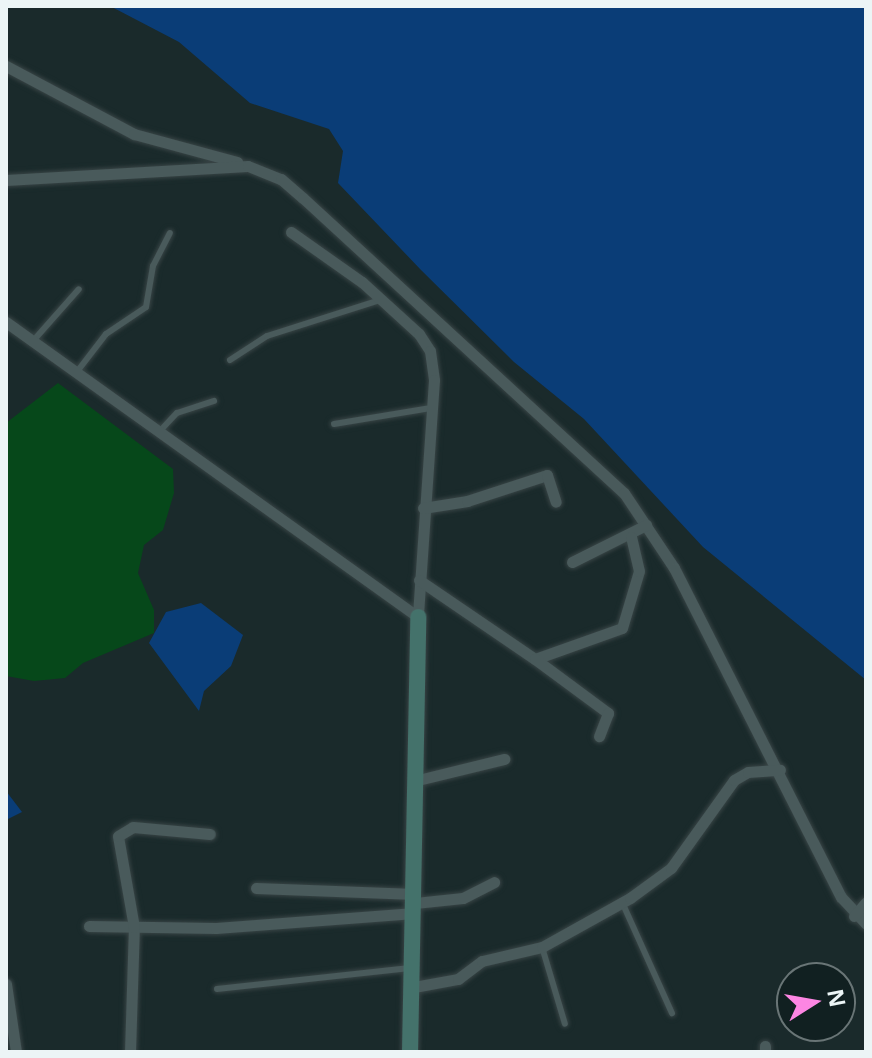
<!DOCTYPE html>
<html>
<head>
<meta charset="utf-8">
<style>
  body { margin:0 }
  #map { position:relative; width:872px; height:1058px; overflow:hidden; background:#1a2a2b; font-family:"Open Sans",sans-serif }
  div>[style] { position:absolute }
  .green>* { inset:0; background:#06481a }
  .water>* { inset:0; background:#0a3d77 }
  .roads { filter:drop-shadow(0 0 2px #384445) drop-shadow(0 0 2px #384445) }
  .lane>* { height:6px; margin:-3px; padding:0 3px; transform-origin:3px; border-radius:3px; background:#495a5b }
  .street>* { height:11px; margin:-5.5px; padding:0 5.5px; transform-origin:5.5px; border-radius:5.5px; background:#495a5b }
  .secondary>* { height:16px; margin:-8px; padding:0 8px; transform-origin:8px; border-radius:8px; background:#44726b }
  span { translate:-50% -50%; white-space:nowrap; text-align:center; line-height:1.15; -webkit-text-stroke:6px #112021; paint-order:stroke }
  .frame { position:absolute; inset:0; border:8px solid #ecf5f6; pointer-events:none }
  .north { position:absolute; left:776px; top:962px; width:80px; height:80px; box-sizing:border-box; background:#112021; border:2px solid #697576; border-radius:50%; rotate:79deg; font-size:22px; font-weight:700; line-height:32px; text-align:center; color:#ecf5f6 }
  .north::after { content:''; display:block; margin:auto; width:28px; height:36px; background:#fd86e3; clip-path:polygon(50% 0,100% 100%,50% 72%,0 100%) }
</style>
</head>
<body>
<div id="map">
  <div class="green">
    <div style="clip-path:polygon(58px 383px,173px 469px,174px 493px,163px 530px,144px 545px,138px 573px,154px 610px,154px 633px,83px 663px,65px 678px,34px 681px,6px 676px,6px 423px)"></div>
  </div>
  <div class="water">
    <div style="clip-path:polygon(110px 6px,866px 6px,866px 680px,703px 547px,584px 419px,514px 362px,421px 270px,338px 183px,343px 151px,329px 129px,250px 103px,179px 42px)"></div>
    <div style="clip-path:polygon(201px 603px,243px 635px,231px 666px,204px 691px,199px 711px,149px 643px,166px 612px)"></div>
    <div style="clip-path:polygon(6px 791px,22px 812px,6px 820px)"></div>
  </div>
  <div class="roads">
    <div class="lane">
      <div style="left:33px;top:341px;width:69px;rotate:-48.5deg"></div>
      <div style="left:230px;top:360px;width:44px;rotate:-33deg"></div>
      <div style="left:267px;top:336px;width:119px;rotate:-17.7deg"></div>
      <div style="left:76px;top:373px;width:49px;rotate:-52.4deg"></div>
      <div style="left:106px;top:334px;width:48px;rotate:-34deg"></div>
      <div style="left:146px;top:307px;width:42px;rotate:-80.3deg"></div>
      <div style="left:153px;top:266px;width:37px;rotate:-63deg"></div>
      <div style="left:334px;top:424px;width:98px;rotate:-9.4deg"></div>
      <div style="left:159px;top:432px;width:26px;rotate:-47deg"></div>
      <div style="left:177px;top:413px;width:39px;rotate:-18deg"></div>
      <div style="left:622px;top:902px;width:122px;rotate:65.8deg"></div>
      <div style="left:542px;top:947px;width:80px;rotate:73.4deg"></div>
      <div style="left:217px;top:989px;width:194px;rotate:-6.2deg"></div>
    </div>
    <div class="street">
      <div style="left:6px;top:66px;width:145px;rotate:28deg"></div>
      <div style="left:134px;top:134px;width:107px;rotate:15.2deg"></div>
      <div style="left:6px;top:180px;width:242px;rotate:-3.3deg"></div>
      <div style="left:248px;top:166px;width:35px;rotate:22deg"></div>
      <div style="left:281px;top:179px;width:29px;rotate:41deg"></div>
      <div style="left:303px;top:198px;width:436px;rotate:42.6deg"></div>
      <div style="left:624px;top:493px;width:90px;rotate:56.3deg"></div>
      <div style="left:674px;top:568px;width:369px;rotate:63.1deg"></div>
      <div style="left:841px;top:897px;width:37px;rotate:47deg"></div>
      <div style="left:291px;top:232px;width:87px;rotate:35.2deg"></div>
      <div style="left:362px;top:282px;width:77px;rotate:42.4deg"></div>
      <div style="left:419px;top:334px;width:20px;rotate:57deg"></div>
      <div style="left:430px;top:351px;width:29px;rotate:82deg"></div>
      <div style="left:434px;top:380px;width:238px;rotate:93.9deg"></div>
      <div style="left:6px;top:322px;width:507px;rotate:35.6deg"></div>
      <div style="left:423px;top:508px;width:45px;rotate:-9deg"></div>
      <div style="left:467px;top:501px;width:84px;rotate:-18deg"></div>
      <div style="left:547px;top:475px;width:28px;rotate:72deg"></div>
      <div style="left:572px;top:562px;width:83px;rotate:-26.6deg"></div>
      <div style="left:419px;top:580px;width:140px;rotate:34.3deg"></div>
      <div style="left:535px;top:659px;width:92px;rotate:-19.6deg"></div>
      <div style="left:622px;top:628px;width:59px;rotate:-73.4deg"></div>
      <div style="left:639px;top:571px;width:35px;rotate:-103deg"></div>
      <div style="left:535px;top:659px;width:91px;rotate:36.5deg"></div>
      <div style="left:608px;top:713px;width:25px;rotate:111deg"></div>
      <div style="left:418px;top:780px;width:89px;rotate:-13.7deg"></div>
      <div style="left:256px;top:888px;width:159px;rotate:2.2deg"></div>
      <div style="left:415px;top:903px;width:48px;rotate:-5.9deg"></div>
      <div style="left:463px;top:898px;width:35px;rotate:-27deg"></div>
      <div style="left:854px;top:916px;width:18px;rotate:-49deg"></div>
      <div style="left:89px;top:926px;width:127px;rotate:0.9deg"></div>
      <div style="left:216px;top:928px;width:199px;rotate:-4.3deg"></div>
      <div style="left:6px;top:984px;width:69px;rotate:81.6deg"></div>
      <div style="left:414px;top:987px;width:45px;rotate:-10.3deg"></div>
      <div style="left:458px;top:979px;width:30px;rotate:-37deg"></div>
      <div style="left:482px;top:961px;width:62px;rotate:-13.1deg"></div>
      <div style="left:542px;top:947px;width:101px;rotate:-29.1deg"></div>
      <div style="left:630px;top:898px;width:51px;rotate:-36.2deg"></div>
      <div style="left:671px;top:868px;width:108px;rotate:-54.4deg"></div>
      <div style="left:734px;top:780px;width:16px;rotate:-30deg"></div>
      <div style="left:748px;top:772px;width:32px;rotate:-4deg"></div>
      <div style="left:765px;top:1046px;width:6px;rotate:90deg"></div>
      <div style="left:130px;top:1052px;width:125px;rotate:-88.2deg"></div>
      <div style="left:134px;top:927px;width:92px;rotate:-100deg"></div>
      <div style="left:118px;top:836px;width:17px;rotate:-31deg"></div>
      <div style="left:133px;top:827px;width:77px;rotate:5.2deg"></div>
    </div>
    <div class="secondary">
      <div style="left:410px;top:1052px;width:435px;rotate:-88.9deg"></div>
    </div>
  </div>
  <div class="frame"></div>
  <div class="north">N</div>
</div>
</body>
</html>
